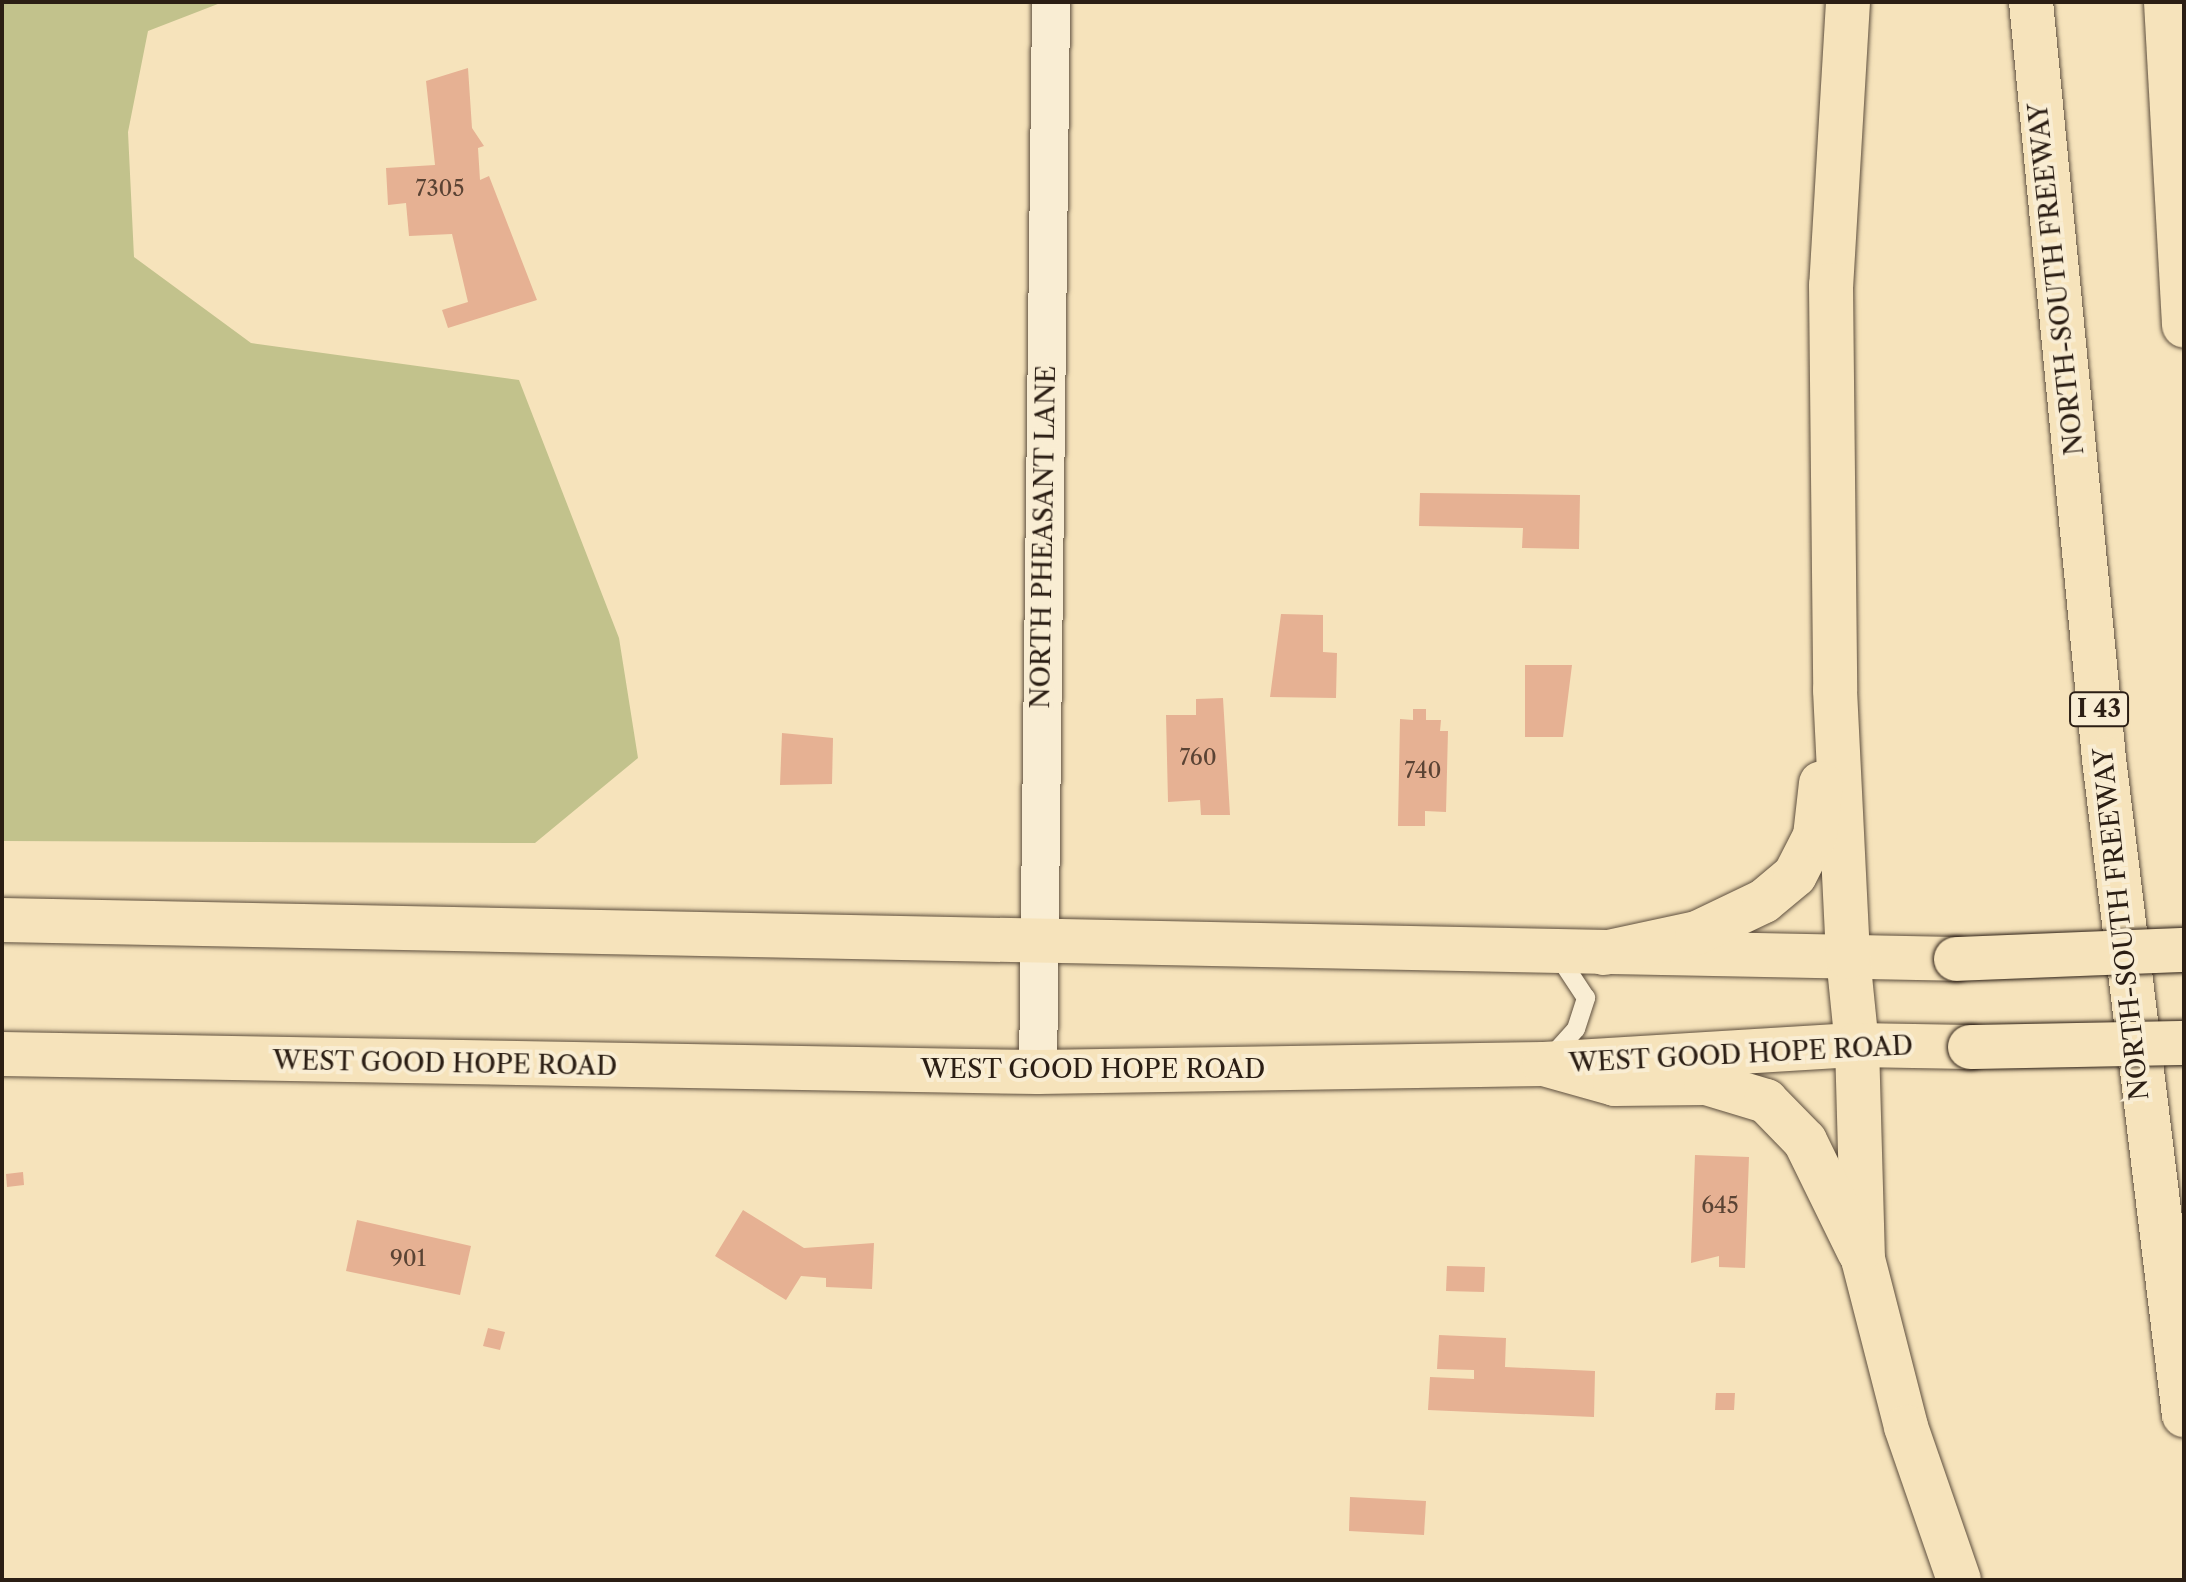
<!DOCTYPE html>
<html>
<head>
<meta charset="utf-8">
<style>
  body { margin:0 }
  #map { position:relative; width:2186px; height:1582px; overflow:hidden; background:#f6e3bb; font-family:"Libre Caslon Text",serif }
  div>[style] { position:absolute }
  .green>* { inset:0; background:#c2c28c }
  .building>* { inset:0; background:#e6b193 }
  .roads { filter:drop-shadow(0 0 2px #5e4f3e) drop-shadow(0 0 2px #5e4f3e) }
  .service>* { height:18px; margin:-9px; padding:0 9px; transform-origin:9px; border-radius:9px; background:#f9edd3 }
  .minor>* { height:38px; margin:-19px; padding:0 19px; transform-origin:19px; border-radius:19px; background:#f9edd3 }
  .primary>* { height:44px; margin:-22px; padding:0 22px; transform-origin:22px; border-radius:22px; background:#f6e3bb }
  .motorway>* { height:44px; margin:-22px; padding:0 22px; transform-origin:22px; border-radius:22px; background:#f6e3bb }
  .bridges { filter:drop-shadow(0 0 2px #2b1e14) drop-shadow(0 0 2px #2b1e14) }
  .primary-bridge>* { height:44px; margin:-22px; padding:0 22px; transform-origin:22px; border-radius:22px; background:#f6e3bb }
  span { translate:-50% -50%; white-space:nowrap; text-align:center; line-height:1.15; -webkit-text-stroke:8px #f9edd3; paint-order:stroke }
  .number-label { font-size:22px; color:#5a4334 }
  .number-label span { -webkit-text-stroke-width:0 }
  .shield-label span { padding:2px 6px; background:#f9edd3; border:2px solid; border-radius:6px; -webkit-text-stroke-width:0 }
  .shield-label { font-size:24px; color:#2b1e14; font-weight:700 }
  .street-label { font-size:26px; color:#2b1e14 }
  .frame { position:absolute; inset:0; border:4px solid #2b1e14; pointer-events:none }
</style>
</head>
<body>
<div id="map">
  <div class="green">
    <div style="clip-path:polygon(2px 2px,223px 2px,148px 31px,128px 132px,134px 257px,251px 343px,519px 380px,619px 638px,638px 758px,535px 843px,2px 841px)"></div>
  </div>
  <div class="building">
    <div style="clip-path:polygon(468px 68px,472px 128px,484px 146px,478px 148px,480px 180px,489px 176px,537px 300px,448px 328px,442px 310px,468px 302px,452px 234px,409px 236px,406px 203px,388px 205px,386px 168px,435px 165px,426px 81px)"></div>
    <div style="clip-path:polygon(1420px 493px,1580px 495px,1579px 549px,1522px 548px,1523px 528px,1419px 526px)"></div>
    <div style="clip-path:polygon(1281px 614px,1323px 615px,1323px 652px,1337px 653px,1336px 698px,1270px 697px)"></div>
    <div style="clip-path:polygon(1525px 665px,1572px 665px,1563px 737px,1525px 737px)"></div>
    <div style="clip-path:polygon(1223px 698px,1230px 815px,1201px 815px,1200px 800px,1168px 802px,1166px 715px,1196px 715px,1196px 699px)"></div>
    <div style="clip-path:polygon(1413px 709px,1426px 709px,1426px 720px,1441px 720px,1440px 731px,1448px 731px,1446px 812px,1425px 811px,1425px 826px,1398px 826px,1400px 719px,1413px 720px)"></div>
    <div style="clip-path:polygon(782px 733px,833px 738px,832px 784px,780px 785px)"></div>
    <div style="clip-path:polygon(1695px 1155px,1749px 1157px,1745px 1268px,1719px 1267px,1719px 1256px,1691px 1263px)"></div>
    <div style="clip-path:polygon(23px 1172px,24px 1185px,7px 1187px,6px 1174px)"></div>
    <div style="clip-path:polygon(743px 1210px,804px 1248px,874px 1243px,872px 1289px,826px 1287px,826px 1278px,801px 1276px,786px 1300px,715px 1256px)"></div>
    <div style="clip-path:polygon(357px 1220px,471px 1246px,460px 1295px,346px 1271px)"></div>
    <div style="clip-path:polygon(1447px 1266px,1485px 1267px,1484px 1292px,1446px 1291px)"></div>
    <div style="clip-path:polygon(488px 1328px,505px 1332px,500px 1350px,483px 1346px)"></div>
    <div style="clip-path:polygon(1439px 1335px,1506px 1338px,1505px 1367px,1595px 1371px,1594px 1417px,1428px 1410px,1430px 1377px,1474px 1379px,1474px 1370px,1437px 1369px)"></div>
    <div style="clip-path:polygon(1716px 1393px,1735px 1393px,1734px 1410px,1715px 1410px)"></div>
    <div style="clip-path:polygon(1350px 1497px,1426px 1501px,1424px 1535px,1349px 1531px)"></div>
  </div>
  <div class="roads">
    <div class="service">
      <div style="left:1549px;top:1059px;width:40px;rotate:-48deg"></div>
      <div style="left:1576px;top:1029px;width:33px;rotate:-72deg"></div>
      <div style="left:1586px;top:998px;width:53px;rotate:-123.4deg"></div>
    </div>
    <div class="minor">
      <div style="left:1038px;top:1072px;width:1070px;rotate:-89.3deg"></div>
    </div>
    <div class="primary">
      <div style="left:2px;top:920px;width:1954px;rotate:1.14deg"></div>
      <div style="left:1848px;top:957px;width:88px;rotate:84.2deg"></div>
      <div style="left:2px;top:1054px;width:1036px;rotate:1deg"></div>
      <div style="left:1038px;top:1072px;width:506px;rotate:-0.91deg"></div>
      <div style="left:1544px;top:1064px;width:314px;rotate:-3.5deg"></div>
      <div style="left:1857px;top:1045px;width:113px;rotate:1deg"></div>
    </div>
    <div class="motorway">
      <div style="left:1848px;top:2px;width:284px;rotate:93.4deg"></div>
      <div style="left:1831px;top:285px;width:405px;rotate:89.4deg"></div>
      <div style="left:1835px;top:690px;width:267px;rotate:87.2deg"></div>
      <div style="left:2031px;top:2px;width:761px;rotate:84.49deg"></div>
      <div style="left:2104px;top:759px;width:661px;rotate:83.05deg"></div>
      <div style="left:2166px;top:2px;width:324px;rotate:86.8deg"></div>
      <div style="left:1604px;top:953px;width:95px;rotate:-12.1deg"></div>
      <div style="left:1697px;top:933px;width:74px;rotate:-25.5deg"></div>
      <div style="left:1764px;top:901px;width:40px;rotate:-40deg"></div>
      <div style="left:1795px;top:875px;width:44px;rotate:-62.9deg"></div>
      <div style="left:1815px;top:836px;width:53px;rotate:-83.5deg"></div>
      <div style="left:1857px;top:1045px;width:214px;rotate:88.4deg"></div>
      <div style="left:1863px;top:1259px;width:173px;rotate:75.6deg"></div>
      <div style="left:1906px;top:1427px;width:162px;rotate:70.9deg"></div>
      <div style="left:1544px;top:1064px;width:74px;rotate:15.7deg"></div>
      <div style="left:1615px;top:1084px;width:91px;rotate:-0.6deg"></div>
      <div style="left:1706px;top:1083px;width:63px;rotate:16.7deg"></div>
      <div style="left:1766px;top:1101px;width:56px;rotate:45.7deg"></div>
      <div style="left:1805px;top:1141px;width:123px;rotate:63.9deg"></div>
    </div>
  </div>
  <div class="bridges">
    <div class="primary-bridge">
      <div style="left:1956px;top:959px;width:228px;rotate:-2.3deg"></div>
      <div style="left:1970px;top:1047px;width:214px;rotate:-1.1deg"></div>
    </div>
  </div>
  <div class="number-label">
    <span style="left:440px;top:189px">7305</span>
    <span style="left:1198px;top:758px">760</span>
    <span style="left:1423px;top:771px">740</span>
    <span style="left:1720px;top:1206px">645</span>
    <span style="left:408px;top:1259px">901</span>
  </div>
  <div class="shield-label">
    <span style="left:2099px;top:709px">I 43</span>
  </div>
  <div class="street-label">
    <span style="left:2057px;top:279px;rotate:-96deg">NORTH-SOUTH FREEWAY</span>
    <span style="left:1044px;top:537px;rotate:-89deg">NORTH PHEASANT LANE</span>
    <span style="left:2122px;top:924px;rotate:-96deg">NORTH-SOUTH FREEWAY</span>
    <span style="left:1741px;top:1055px;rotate:-3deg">WEST GOOD HOPE ROAD</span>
    <span style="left:445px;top:1064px;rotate:1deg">WEST GOOD HOPE ROAD</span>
    <span style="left:1093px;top:1070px">WEST GOOD HOPE ROAD</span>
  </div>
  <div class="frame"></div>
</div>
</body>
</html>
